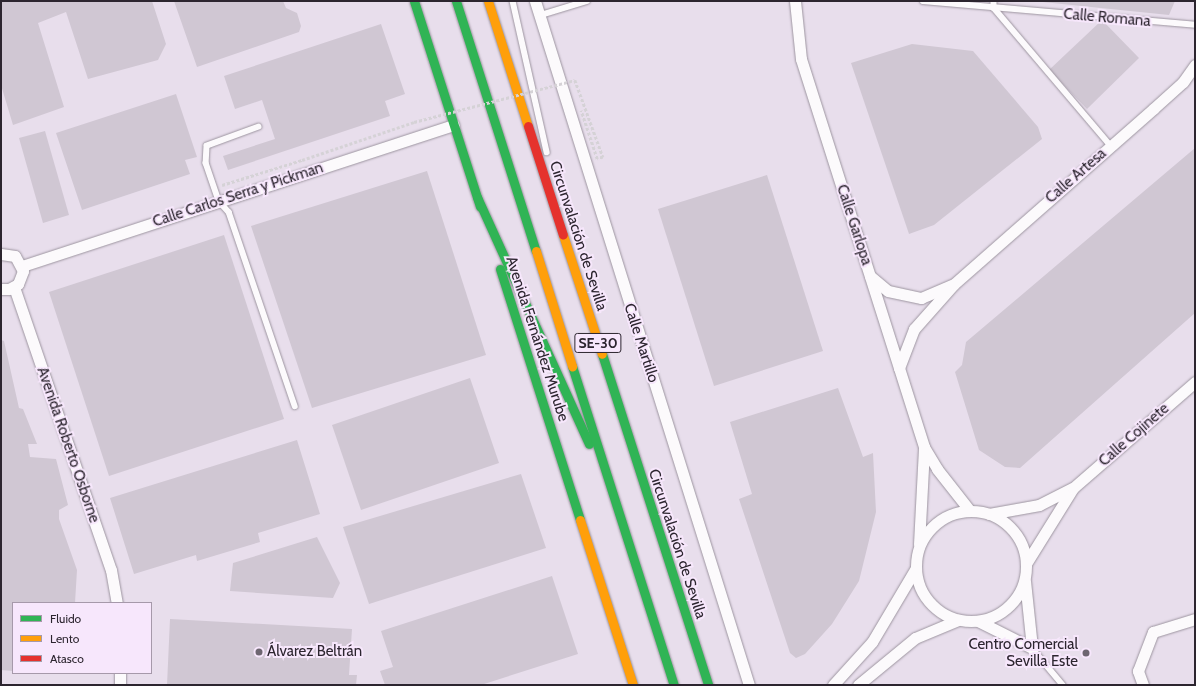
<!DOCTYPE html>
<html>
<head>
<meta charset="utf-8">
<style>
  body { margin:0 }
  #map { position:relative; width:1196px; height:686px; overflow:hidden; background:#e8deec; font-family:Cabin,sans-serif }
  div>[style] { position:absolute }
  .building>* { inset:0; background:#d0c7d3 }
  .path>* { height:2.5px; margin-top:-1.25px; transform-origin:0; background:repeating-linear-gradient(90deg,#d5d2d6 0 3px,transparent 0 5px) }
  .roads { filter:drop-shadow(0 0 1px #9d95a0) drop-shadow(0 0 1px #9d95a0) }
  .lane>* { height:5.5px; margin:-2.75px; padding:0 2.75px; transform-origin:2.75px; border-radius:2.75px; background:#fcfafc }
  .street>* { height:11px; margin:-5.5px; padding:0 5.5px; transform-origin:5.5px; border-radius:5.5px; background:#fcfafc }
  .street>.ring { margin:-5.5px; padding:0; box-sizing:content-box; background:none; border:11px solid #fcfafc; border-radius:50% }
  .fast>* { height:9px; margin:-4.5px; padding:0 4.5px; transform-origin:4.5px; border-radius:4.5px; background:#30b455 }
  .slow>* { height:9px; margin:-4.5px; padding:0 4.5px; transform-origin:4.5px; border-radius:4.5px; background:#ff9f0a }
  .jam>* { height:9px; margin:-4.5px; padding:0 4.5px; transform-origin:4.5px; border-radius:4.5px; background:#e5322d }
  .path-bridge>* { height:2.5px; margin-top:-1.25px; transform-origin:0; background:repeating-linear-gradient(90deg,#d5d2d6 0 3px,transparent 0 5px) }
  .dots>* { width:11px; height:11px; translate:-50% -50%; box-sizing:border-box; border:2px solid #f7e7fc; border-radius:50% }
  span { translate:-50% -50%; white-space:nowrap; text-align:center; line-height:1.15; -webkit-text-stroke:4px #f7e7fc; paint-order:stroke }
  .shield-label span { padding:1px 3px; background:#f7e7fc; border:1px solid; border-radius:3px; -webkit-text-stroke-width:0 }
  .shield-label { font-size:14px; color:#2c252f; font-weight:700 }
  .street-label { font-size:15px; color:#2c252f }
  .poi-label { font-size:15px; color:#2c252f }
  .right { translate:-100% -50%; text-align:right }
  .left { translate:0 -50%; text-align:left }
  .frame { position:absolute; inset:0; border:2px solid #2c252f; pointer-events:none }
  .legend { position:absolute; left:12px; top:602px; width:140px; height:72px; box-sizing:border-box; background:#f7e7fc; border:1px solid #a699aa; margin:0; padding:5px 7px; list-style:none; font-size:12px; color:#2c252f }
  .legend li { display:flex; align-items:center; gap:8px; height:20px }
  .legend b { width:20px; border:1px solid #a699aa }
</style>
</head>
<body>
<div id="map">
  <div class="building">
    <div style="clip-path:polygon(1px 1px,152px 1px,166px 44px,158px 60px,88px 79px,66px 12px,38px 23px,64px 107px,13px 125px,1px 85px)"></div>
    <div style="clip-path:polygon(174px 1px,283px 1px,286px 8px,297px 13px,301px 26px,299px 32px,197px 67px)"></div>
    <div style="clip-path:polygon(1033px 1px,1175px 1px,1169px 15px)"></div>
    <div style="clip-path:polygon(1102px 20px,1139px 58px,1087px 109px,1049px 70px)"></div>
    <div style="clip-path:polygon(381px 24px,405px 94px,385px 101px,390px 116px,228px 170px,223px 156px,275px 139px,262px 100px,235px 109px,224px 76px)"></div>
    <div style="clip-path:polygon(912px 44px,973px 51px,1038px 127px,1042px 139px,934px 225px,909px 234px,851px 63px)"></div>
    <div style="clip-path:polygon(176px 94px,197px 157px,185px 160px,190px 174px,82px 210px,56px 133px)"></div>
    <div style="clip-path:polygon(45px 131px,69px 215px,43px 223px,19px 138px)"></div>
    <div style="clip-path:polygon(1195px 148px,1195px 313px,1020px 468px,1005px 467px,979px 450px,955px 372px,962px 365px,966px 342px)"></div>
    <div style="clip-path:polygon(427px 171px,486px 355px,312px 408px,251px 226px)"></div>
    <div style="clip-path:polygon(767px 175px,823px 351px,714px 386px,658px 209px)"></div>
    <div style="clip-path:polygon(224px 235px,284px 419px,109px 476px,49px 292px)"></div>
    <div style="clip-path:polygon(1px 340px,4px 341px,19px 408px,23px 409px,37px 444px,28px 444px,30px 457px,56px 459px,68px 505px,59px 510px,59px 519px,77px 570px,75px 603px,13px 603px,13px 671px,1px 670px)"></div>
    <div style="clip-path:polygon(470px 378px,499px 463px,361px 510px,332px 425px)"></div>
    <div style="clip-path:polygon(838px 388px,863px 457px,873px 453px,876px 512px,859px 581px,832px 624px,805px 654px,796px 658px,790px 653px,739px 499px,752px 494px,730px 422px)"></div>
    <div style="clip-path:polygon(297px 440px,320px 514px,258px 533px,260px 542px,197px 561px,196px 555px,134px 574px,110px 498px)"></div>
    <div style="clip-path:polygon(521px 474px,546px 548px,369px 604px,343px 527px)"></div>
    <div style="clip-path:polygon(317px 537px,340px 583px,333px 598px,230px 591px,233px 563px)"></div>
    <div style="clip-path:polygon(552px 576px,578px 654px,481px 685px,385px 685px,380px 671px,393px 667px,381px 631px)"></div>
    <div style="clip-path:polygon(170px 619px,352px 629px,349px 675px,357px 675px,356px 685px,167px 685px)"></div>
  </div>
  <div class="path">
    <div style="left:222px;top:185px;width:84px;rotate:-17.4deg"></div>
  </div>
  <div class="roads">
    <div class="lane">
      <div style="left:513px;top:1px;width:155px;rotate:77.3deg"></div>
      <div style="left:923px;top:1px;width:273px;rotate:5deg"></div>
      <div style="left:994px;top:1px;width:7px;rotate:90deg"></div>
      <div style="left:994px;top:8px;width:181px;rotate:49.7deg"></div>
      <div style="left:538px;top:16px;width:51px;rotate:-17deg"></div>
      <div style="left:259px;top:127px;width:55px;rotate:159.9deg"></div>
      <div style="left:207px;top:146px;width:17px;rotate:93deg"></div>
      <div style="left:206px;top:163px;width:40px;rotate:71.1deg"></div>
      <div style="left:219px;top:201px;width:15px;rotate:48deg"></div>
      <div style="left:229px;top:212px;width:205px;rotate:71.2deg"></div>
      <div style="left:1032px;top:648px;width:48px;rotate:50deg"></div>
    </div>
    <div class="street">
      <div style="left:535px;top:1px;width:717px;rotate:72.63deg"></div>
      <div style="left:795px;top:1px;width:58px;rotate:84.1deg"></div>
      <div style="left:801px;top:59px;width:407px;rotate:72.4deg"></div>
      <div style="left:924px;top:447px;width:26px;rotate:59deg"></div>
      <div style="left:937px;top:469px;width:53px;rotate:51.8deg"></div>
      <div style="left:1px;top:254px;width:14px;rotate:8deg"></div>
      <div style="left:15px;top:256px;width:17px;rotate:62deg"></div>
      <div style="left:23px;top:271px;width:14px;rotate:111deg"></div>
      <div style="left:18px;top:284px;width:10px;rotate:151deg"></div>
      <div style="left:9px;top:289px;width:8px;rotate:180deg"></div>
      <div style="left:22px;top:266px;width:454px;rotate:-18.1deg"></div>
      <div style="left:870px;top:276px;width:23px;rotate:40deg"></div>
      <div style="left:888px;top:291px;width:34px;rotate:12deg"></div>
      <div style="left:921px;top:298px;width:33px;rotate:-23deg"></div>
      <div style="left:14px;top:287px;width:299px;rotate:71.1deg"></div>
      <div style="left:111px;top:570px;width:34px;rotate:80deg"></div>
      <div style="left:899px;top:368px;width:42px;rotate:-69deg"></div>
      <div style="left:914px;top:329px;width:60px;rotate:-48.4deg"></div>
      <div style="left:954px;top:284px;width:265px;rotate:-41.3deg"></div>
      <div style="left:1153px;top:109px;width:40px;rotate:-42deg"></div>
      <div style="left:1183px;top:82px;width:21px;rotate:-55deg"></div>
      <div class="ring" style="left:916px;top:511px;width:99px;height:99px"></div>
      <div style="left:989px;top:514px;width:51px;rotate:-10.2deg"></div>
      <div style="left:1039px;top:505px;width:37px;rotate:-27deg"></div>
      <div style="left:919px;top:544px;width:97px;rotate:-87deg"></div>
      <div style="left:1027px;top:562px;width:87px;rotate:-58.1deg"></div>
      <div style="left:1073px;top:488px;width:162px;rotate:-41deg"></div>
      <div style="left:1025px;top:581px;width:67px;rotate:84deg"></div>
      <div style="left:978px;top:621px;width:60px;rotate:26.6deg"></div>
      <div style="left:120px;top:685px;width:12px;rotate:-90deg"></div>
      <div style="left:833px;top:685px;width:58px;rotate:-47.8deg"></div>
      <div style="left:872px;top:642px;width:86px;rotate:-59.3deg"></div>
      <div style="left:858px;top:685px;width:74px;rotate:-39.5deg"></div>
      <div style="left:915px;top:638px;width:47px;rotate:-22.7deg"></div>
      <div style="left:1143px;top:685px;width:15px;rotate:-110deg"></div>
      <div style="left:1138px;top:671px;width:42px;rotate:-69deg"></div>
      <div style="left:1153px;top:632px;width:44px;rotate:-17.2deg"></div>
    </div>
    <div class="fast">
      <div style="left:414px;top:1px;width:216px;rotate:72.2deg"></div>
      <div style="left:456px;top:1px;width:262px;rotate:72.3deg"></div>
      <div style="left:477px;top:197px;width:271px;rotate:65.6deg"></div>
      <div style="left:500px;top:269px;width:263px;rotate:72.3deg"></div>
      <div style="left:602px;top:354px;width:348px;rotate:72.2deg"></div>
      <div style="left:572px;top:366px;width:335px;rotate:72.3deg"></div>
    </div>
    <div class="slow">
      <div style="left:488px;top:1px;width:131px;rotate:72.3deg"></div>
      <div style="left:563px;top:235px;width:125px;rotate:71.9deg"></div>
      <div style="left:536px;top:251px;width:121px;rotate:72.6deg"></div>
      <div style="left:580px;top:520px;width:173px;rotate:72.2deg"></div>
    </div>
    <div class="jam">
      <div style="left:528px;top:126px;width:114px;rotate:72.2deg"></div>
    </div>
  </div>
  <div class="path-bridge">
    <div style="left:302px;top:160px;width:118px;rotate:-18.7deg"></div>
    <div style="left:414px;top:122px;width:166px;rotate:-14.6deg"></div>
    <div style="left:575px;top:80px;width:82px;rotate:70deg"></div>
    <div style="left:603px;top:157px;width:6px;rotate:162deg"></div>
    <div style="left:597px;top:159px;width:51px;rotate:-108.4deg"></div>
  </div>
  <div class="dots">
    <div style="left:259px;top:652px;background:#6e6671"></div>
    <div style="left:1086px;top:653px;background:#6e6671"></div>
  </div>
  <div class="shield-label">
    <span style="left:598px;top:343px">SE-30</span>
  </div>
  <div class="street-label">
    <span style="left:1107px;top:18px;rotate:5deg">Calle Romana</span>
    <span style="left:1076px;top:176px;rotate:-41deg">Calle Artesa</span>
    <span style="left:238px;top:195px;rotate:-18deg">Calle Carlos Serra y Pickman</span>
    <span style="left:854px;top:225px;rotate:72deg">Calle Garlopa</span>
    <span style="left:578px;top:236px;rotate:72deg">Circunvalación de Sevilla</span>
    <span style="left:537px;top:339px;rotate:72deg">Avenida Fernández Murube</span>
    <span style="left:641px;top:343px;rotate:72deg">Calle Martillo</span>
    <span style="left:1134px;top:435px;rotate:-41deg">Calle Cojinete</span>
    <span style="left:68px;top:445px;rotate:71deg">Avenida Roberto Osborne</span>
    <span style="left:677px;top:544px;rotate:72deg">Circunvalación de Sevilla</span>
  </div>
  <div class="poi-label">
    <span class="right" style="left:1078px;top:653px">Centro Comercial<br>Sevilla Este</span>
    <span class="left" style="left:267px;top:652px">Álvarez Beltrán</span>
  </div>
  <div class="frame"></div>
  <ul class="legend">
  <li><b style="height:5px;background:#30b455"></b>Fluido</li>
  <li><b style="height:5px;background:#ff9f0a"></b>Lento</li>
  <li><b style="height:5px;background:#e5322d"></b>Atasco</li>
  </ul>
</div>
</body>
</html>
